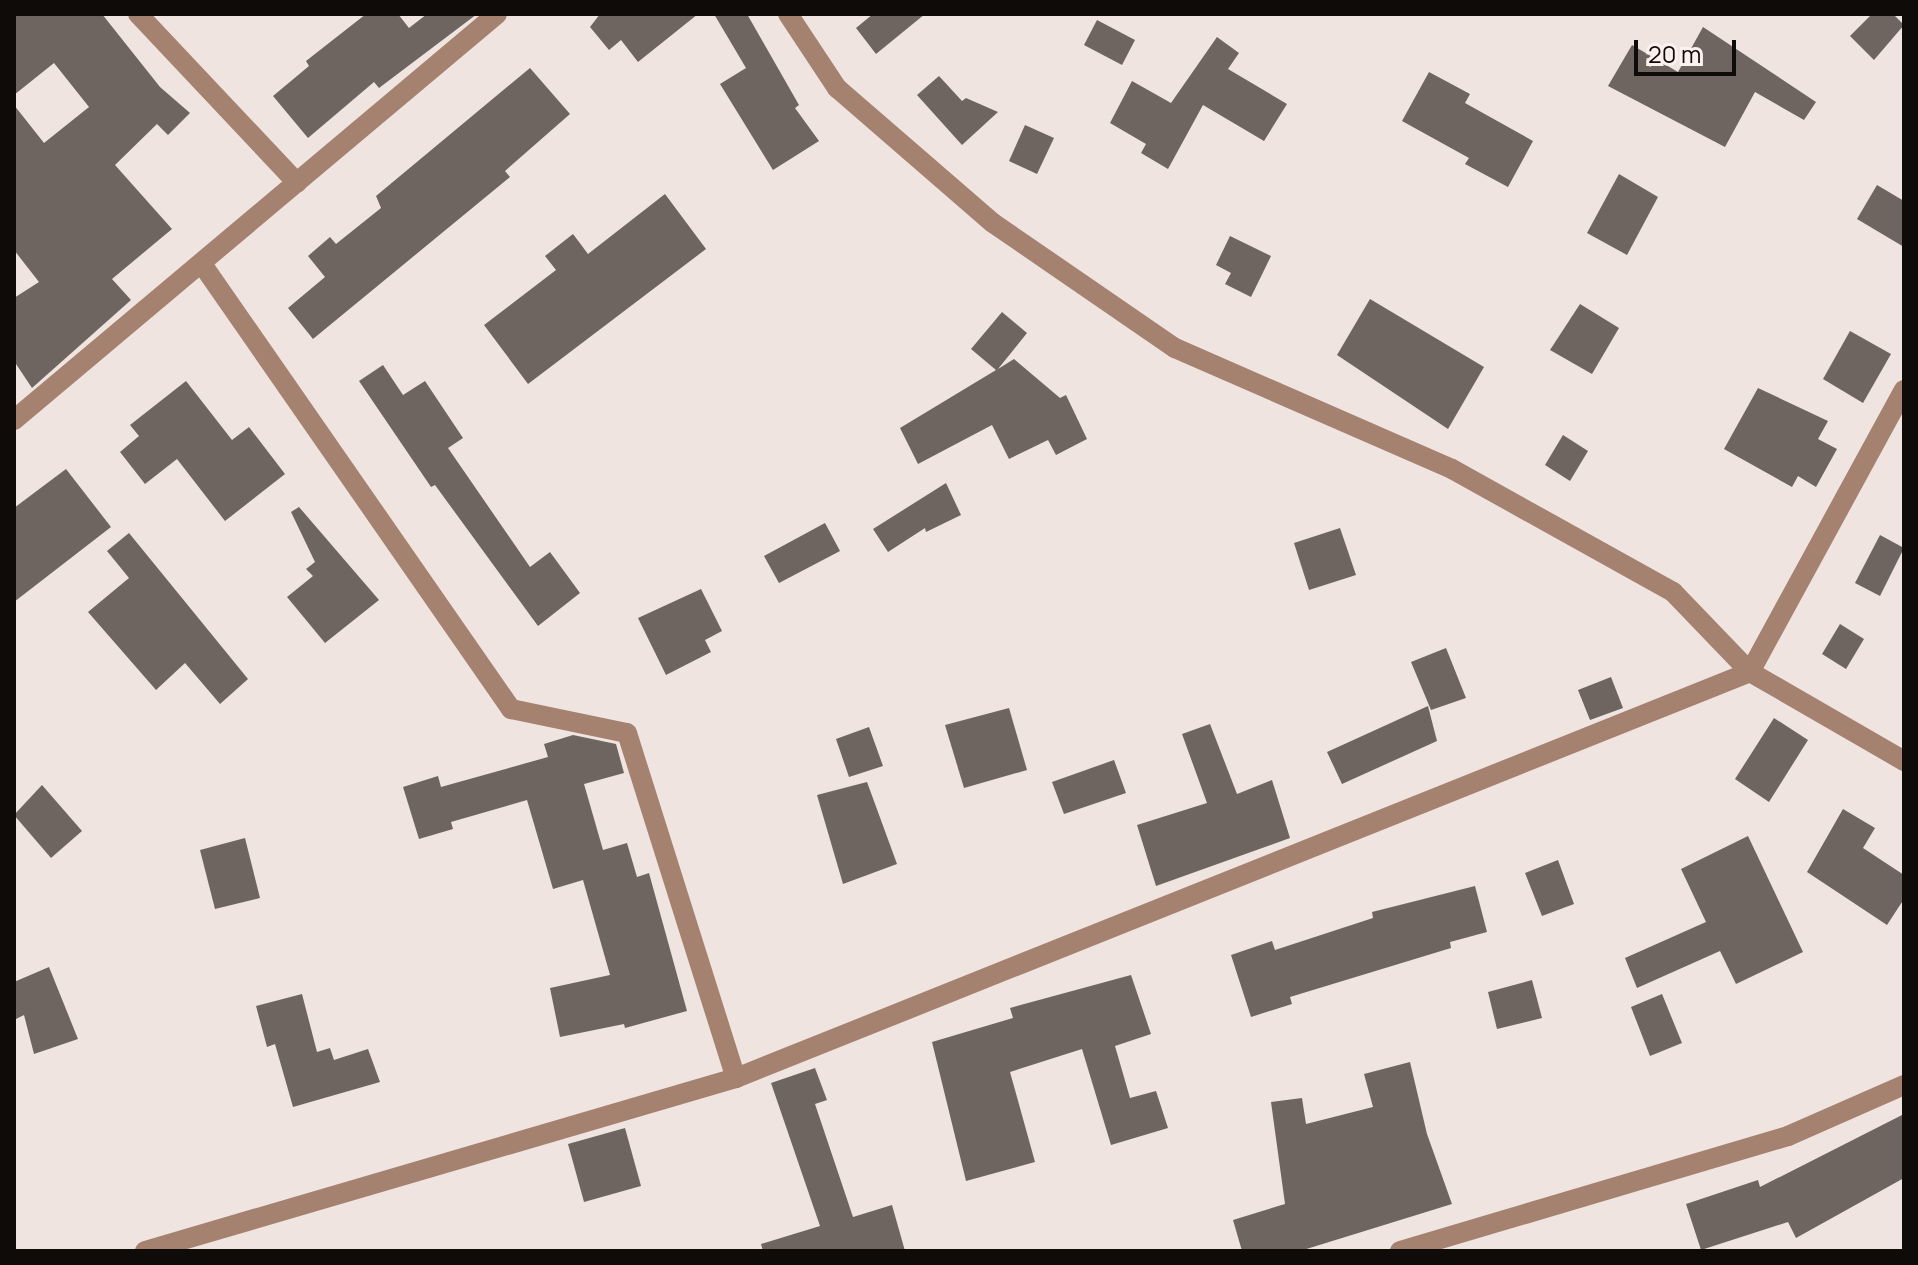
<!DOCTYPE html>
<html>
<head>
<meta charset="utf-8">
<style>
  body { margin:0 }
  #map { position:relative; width:1918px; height:1265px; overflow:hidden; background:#efe4df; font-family:Manrope,sans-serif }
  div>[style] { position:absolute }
  .building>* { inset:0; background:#6e6561 }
  .minor>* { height:20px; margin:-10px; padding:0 10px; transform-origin:10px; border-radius:10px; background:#a58170 }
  span { translate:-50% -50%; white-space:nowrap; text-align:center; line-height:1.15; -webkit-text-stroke:6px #fcf1ec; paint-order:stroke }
  .frame { position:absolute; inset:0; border:16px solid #0e0b09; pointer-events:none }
  .scale { position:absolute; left:1634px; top:40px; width:102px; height:36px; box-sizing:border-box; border:4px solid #0e0b09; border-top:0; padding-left:10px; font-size:24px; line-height:28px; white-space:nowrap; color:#0e0b09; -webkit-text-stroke:6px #fcf1ec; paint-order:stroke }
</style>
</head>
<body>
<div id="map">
  <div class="building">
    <div style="clip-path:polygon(14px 14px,102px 14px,160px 87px,190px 113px,168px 135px,157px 124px,115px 165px,172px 229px,112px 279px,131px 300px,32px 388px,14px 361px,14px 298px,39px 282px,14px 250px,14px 105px,44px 143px,89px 107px,54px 63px,14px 95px)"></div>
    <div style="clip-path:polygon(366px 14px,398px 14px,409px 28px,427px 14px,477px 14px,379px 88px,374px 82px,308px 138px,273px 96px,309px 66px,306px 61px)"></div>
    <div style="clip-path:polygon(600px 14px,698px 14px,638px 62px,621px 40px,609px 50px,590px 27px)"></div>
    <div style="clip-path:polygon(714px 14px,747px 14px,799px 105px,795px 108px,819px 141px,773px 170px,720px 84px,746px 68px)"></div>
    <div style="clip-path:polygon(873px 14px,925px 14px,876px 54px,856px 28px)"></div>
    <div style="clip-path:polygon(1872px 14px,1893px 14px,1904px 25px,1874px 60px,1850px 36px)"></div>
    <div style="clip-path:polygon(1097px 20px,1135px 40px,1122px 65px,1084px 45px)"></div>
    <div style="clip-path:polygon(1703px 27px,1816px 102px,1804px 120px,1755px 92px,1725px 147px,1608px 86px,1632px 45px,1678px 72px)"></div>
    <div style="clip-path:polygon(1217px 37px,1239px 53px,1228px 69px,1287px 104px,1264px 141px,1203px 105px,1168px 169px,1141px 153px,1146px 144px,1110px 123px,1132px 81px,1171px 103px)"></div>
    <div style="clip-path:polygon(530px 68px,570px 114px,505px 171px,510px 177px,313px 339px,288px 308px,325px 277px,308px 256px,330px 237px,336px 244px,381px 208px,376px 196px)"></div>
    <div style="clip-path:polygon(1429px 72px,1470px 94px,1465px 103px,1533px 141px,1508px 187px,1465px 164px,1469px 158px,1402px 121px)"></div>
    <div style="clip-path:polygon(939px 76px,962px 101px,966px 98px,998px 112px,962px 145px,917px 95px)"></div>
    <div style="clip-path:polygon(1025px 125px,1054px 138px,1037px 174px,1009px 161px)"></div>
    <div style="clip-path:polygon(1619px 174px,1658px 197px,1627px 255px,1587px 233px)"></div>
    <div style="clip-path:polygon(1877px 185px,1904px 201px,1904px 247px,1857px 219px)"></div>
    <div style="clip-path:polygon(665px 194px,706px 249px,528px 384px,484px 325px,556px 270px,545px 256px,573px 234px,588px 254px)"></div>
    <div style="clip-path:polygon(1230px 236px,1271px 256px,1251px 297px,1225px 284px,1231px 273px,1216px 265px)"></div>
    <div style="clip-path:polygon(1370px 299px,1484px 367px,1448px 429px,1337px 355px)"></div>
    <div style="clip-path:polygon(1580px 304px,1619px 328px,1592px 374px,1550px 350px)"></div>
    <div style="clip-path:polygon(1002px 312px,1027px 333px,998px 369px,1014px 359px,1060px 398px,1066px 395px,1087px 439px,1056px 455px,1048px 440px,1009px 459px,992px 425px,918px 464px,900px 428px,996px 370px,971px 349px)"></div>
    <div style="clip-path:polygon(1850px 331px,1891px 354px,1863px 403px,1823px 379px)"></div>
    <div style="clip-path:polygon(383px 365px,403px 395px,425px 381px,463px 438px,448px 448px,530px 567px,550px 552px,580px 593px,538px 626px,435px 485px,431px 487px,359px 381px)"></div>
    <div style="clip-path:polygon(186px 381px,232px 440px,249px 427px,285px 474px,225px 521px,177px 459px,145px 484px,120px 452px,139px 436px,130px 425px)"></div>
    <div style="clip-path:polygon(1758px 388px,1828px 421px,1818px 439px,1837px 449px,1816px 487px,1798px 476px,1792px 487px,1724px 449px)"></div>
    <div style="clip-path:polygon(1563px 435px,1588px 451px,1570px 481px,1545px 465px)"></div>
    <div style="clip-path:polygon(66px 469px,111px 527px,14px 602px,14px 508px)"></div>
    <div style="clip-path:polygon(946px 483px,961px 515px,926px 532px,925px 528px,888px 552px,873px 529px)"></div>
    <div style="clip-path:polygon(299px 507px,379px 600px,325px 643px,287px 597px,313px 576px,306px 569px,315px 562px,291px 512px)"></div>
    <div style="clip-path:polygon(825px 523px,840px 551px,779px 583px,764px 556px)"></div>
    <div style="clip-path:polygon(1340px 528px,1356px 575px,1309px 590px,1294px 543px)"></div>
    <div style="clip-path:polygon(129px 533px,248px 679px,220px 704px,185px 663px,156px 690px,88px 612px,129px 578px,107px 551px)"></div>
    <div style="clip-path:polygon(1880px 535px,1904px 548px,1880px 596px,1855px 583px)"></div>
    <div style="clip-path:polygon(701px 589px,722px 631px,705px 640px,711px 652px,666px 675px,638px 618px)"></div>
    <div style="clip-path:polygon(1840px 624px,1864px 639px,1846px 669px,1822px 654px)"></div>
    <div style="clip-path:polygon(1446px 648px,1466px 698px,1431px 710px,1411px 662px)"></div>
    <div style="clip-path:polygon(1611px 677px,1623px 708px,1590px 720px,1578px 690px)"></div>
    <div style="clip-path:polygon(1428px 706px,1437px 741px,1342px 784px,1327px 752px)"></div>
    <div style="clip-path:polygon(1009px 708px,1027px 770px,964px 788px,945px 725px)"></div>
    <div style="clip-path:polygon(1774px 718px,1808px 740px,1769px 802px,1735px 779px)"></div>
    <div style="clip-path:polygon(1210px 724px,1237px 794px,1272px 780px,1290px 838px,1156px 886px,1137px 825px,1207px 803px,1182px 734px)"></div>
    <div style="clip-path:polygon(869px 727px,883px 766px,849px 777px,836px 739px)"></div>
    <div style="clip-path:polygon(573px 735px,616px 744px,624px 773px,584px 784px,603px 850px,627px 843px,637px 877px,649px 873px,687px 1011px,625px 1028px,624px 1024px,560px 1037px,550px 988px,610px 975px,583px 880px,553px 889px,527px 800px,451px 822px,453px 829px,419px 839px,403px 787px,438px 776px,441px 787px,548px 757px,544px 744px)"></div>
    <div style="clip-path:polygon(1114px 760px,1126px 793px,1064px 814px,1052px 782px)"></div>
    <div style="clip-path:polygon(867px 782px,897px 864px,843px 884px,817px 795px)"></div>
    <div style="clip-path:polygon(42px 785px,82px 831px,51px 858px,14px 815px)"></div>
    <div style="clip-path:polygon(1843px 809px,1875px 828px,1863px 848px,1904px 875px,1904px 899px,1887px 925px,1807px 872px)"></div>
    <div style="clip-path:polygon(1748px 836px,1803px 952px,1736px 984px,1720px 951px,1637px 988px,1625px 958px,1706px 922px,1681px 869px)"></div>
    <div style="clip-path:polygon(245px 838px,260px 898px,215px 909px,200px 850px)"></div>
    <div style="clip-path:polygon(1558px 860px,1574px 904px,1542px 916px,1525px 873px)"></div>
    <div style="clip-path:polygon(1475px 886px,1487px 932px,1450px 942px,1451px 948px,1290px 997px,1292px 1004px,1251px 1017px,1231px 955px,1272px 941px,1275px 950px,1373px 918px,1372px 912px)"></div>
    <div style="clip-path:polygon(49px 967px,78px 1039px,34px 1054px,24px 1015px,14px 1020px,14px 982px)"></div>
    <div style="clip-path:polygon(1131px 975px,1151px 1034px,1115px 1046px,1130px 1098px,1156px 1091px,1168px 1128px,1111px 1145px,1082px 1049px,1010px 1072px,1035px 1162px,966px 1181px,932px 1042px,1013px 1018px,1010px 1008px)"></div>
    <div style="clip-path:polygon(1532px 980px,1542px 1018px,1497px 1029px,1488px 992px)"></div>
    <div style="clip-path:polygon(302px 994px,317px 1052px,330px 1048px,334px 1060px,368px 1049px,380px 1082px,293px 1107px,275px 1044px,267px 1047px,256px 1006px)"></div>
    <div style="clip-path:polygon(1662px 994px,1682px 1043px,1650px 1056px,1631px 1007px)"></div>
    <div style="clip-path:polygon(1410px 1062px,1427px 1134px,1452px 1204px,1300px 1251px,1242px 1251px,1233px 1220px,1285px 1204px,1271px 1102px,1302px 1098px,1306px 1124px,1373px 1107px,1364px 1074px)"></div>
    <div style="clip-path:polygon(815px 1068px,827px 1100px,815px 1104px,853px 1217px,892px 1205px,905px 1251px,763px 1251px,761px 1244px,820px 1226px,771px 1083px)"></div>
    <div style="clip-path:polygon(1904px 1114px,1904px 1178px,1796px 1238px,1788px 1222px,1701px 1250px,1686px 1204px,1758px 1180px,1760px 1187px)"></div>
    <div style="clip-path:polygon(625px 1128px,641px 1186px,584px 1202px,568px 1144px)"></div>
  </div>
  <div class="minor">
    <div style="left:138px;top:14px;width:232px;rotate:46.7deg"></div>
    <div style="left:788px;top:14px;width:89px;rotate:56.5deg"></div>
    <div style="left:837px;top:88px;width:206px;rotate:40.9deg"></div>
    <div style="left:993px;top:223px;width:221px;rotate:34.5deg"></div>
    <div style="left:1175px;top:348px;width:302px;rotate:23.6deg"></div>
    <div style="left:1452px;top:469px;width:253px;rotate:29.1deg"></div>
    <div style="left:1673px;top:592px;width:111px;rotate:46.1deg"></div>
    <div style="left:1750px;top:672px;width:178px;rotate:30deg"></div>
    <div style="left:202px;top:264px;width:542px;rotate:55.22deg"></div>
    <div style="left:511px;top:709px;width:118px;rotate:11.7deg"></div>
    <div style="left:627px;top:733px;width:362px;rotate:72.5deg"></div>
    <div style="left:14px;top:420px;width:631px;rotate:-40.05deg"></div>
    <div style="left:145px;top:1251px;width:616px;rotate:-16.32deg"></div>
    <div style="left:736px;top:1078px;width:1092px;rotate:-21.82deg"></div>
    <div style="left:1750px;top:672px;width:321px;rotate:-61.4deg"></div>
    <div style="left:1400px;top:1251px;width:405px;rotate:-16.5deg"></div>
    <div style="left:1788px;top:1136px;width:127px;rotate:-23.7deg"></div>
  </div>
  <div class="frame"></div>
  <div class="scale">20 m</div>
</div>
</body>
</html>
